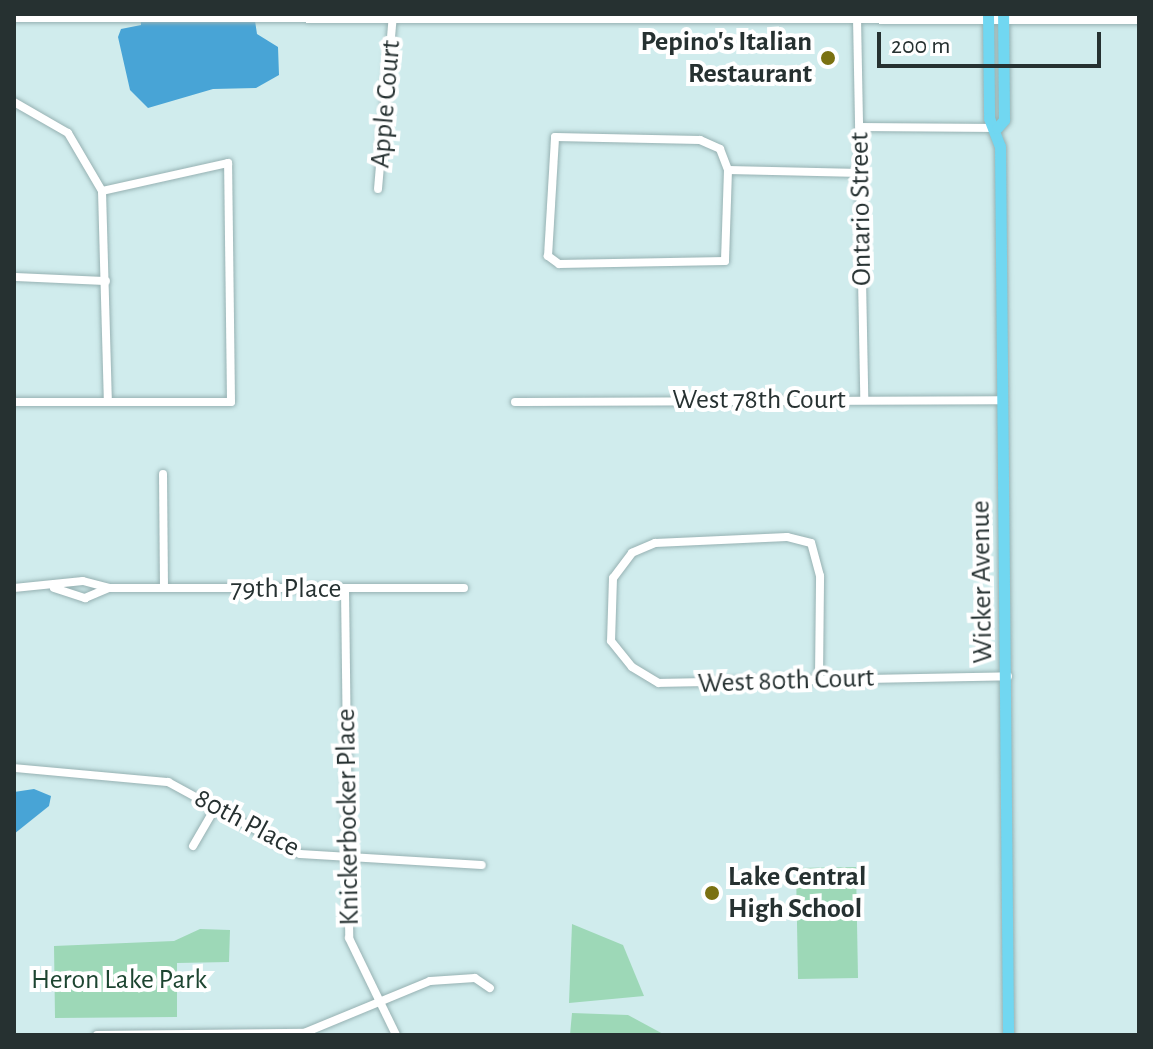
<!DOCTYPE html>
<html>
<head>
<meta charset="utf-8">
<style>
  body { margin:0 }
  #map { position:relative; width:1153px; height:1049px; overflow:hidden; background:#d0eced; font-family:"Alegreya Sans",sans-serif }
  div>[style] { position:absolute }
  .green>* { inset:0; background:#9dd8b7 }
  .water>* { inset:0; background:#48a4d6 }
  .roads { filter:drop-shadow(0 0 2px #96b1b2) drop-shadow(0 0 2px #96b1b2) }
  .minor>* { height:8px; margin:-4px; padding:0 4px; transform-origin:4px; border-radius:4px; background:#fff }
  .highway>* { height:11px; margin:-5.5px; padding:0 5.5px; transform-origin:5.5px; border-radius:5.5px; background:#71d7f1 }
  .dots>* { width:22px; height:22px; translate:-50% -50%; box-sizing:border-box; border:4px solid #fff; border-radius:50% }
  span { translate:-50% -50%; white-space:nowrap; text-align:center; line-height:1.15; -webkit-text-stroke:8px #fff; paint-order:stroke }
  .poi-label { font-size:28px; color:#263131; font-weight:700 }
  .right { translate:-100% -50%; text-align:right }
  .left { translate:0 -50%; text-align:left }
  .street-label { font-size:28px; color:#263131 }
  .park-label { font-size:28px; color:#1d4531 }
  .frame { position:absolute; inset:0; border:16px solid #263131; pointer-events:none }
  .scale { position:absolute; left:877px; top:32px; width:224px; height:36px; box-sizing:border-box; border:4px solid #263131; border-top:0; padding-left:10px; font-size:24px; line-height:28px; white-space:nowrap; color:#263131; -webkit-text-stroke:6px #fff; paint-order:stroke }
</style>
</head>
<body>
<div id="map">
  <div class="green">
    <div style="clip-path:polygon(856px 867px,858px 978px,798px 979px,796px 868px)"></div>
    <div style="clip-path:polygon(572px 924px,623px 945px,644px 996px,569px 1003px)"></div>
    <div style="clip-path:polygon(200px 929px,230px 930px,229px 962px,177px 963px,177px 1017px,55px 1018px,54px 946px,174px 941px)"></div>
    <div style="clip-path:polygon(572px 1013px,628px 1015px,665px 1035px,570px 1035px)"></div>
  </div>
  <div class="water">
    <div style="clip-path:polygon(140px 14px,254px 14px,257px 34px,278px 47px,279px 75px,256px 88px,213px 89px,148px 108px,130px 90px,118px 37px,121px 29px,141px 25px)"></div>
    <div style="clip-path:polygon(34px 789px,51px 796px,49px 806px,14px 834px,14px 792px)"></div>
  </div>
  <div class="roads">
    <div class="minor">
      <div style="left:14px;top:18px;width:1125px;rotate:0.1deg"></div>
      <div style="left:857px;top:18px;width:381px;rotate:88.9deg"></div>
      <div style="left:14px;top:102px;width:62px;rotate:29.9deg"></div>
      <div style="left:68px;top:133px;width:67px;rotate:59.6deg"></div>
      <div style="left:102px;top:191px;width:211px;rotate:88.4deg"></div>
      <div style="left:860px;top:127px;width:135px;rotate:0.4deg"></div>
      <div style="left:728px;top:170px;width:91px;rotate:91.9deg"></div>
      <div style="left:725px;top:261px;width:166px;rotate:179deg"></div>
      <div style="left:559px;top:264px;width:14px;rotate:-144deg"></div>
      <div style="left:548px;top:256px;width:119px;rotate:-86.6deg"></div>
      <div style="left:555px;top:137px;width:145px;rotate:1.2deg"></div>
      <div style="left:700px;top:140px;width:22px;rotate:24deg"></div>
      <div style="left:720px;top:149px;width:22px;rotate:69deg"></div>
      <div style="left:728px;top:170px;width:133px;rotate:1.3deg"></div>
      <div style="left:378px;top:189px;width:175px;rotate:-85.1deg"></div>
      <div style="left:14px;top:277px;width:92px;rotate:2.5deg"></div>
      <div style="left:14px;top:402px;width:217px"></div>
      <div style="left:231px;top:402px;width:239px;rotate:-90.7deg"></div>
      <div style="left:228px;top:163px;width:129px;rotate:167.5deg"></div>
      <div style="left:515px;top:402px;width:488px;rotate:-0.2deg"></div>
      <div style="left:163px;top:474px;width:114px;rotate:89.5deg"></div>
      <div style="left:14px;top:588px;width:69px;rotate:-5.8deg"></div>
      <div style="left:83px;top:581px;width:27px;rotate:15deg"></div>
      <div style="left:109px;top:588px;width:355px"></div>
      <div style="left:54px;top:588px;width:33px;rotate:18deg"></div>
      <div style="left:85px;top:598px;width:25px;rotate:-23deg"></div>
      <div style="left:345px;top:589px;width:349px;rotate:89.3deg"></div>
      <div style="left:349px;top:938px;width:108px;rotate:64.1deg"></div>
      <div style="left:819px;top:678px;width:102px;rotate:-89.4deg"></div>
      <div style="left:820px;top:576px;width:34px;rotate:-105deg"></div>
      <div style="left:811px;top:543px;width:25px;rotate:-166deg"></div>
      <div style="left:787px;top:537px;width:132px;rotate:177.4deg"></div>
      <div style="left:655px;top:543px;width:25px;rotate:157deg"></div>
      <div style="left:632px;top:553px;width:31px;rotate:127deg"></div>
      <div style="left:613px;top:578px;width:63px;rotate:91.8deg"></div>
      <div style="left:611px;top:641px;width:33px;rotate:51deg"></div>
      <div style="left:632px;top:667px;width:31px;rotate:31deg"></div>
      <div style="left:659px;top:683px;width:349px;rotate:-1.1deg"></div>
      <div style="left:14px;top:768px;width:155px;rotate:5.2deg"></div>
      <div style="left:168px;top:782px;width:150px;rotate:28.6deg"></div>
      <div style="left:300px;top:854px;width:182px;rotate:3.5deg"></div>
      <div style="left:193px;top:846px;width:44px;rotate:-59.9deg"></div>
      <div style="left:97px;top:1035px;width:207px;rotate:-0.6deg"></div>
      <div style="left:304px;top:1033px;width:136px;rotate:-22.4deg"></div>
      <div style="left:430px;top:981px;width:45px;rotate:-3.8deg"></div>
      <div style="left:475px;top:978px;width:18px;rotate:34deg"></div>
    </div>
    <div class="highway">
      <div style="left:988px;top:14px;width:104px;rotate:89.4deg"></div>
      <div style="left:989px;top:118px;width:30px;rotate:69deg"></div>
      <div style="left:1000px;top:146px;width:889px;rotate:89.48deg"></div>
      <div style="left:997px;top:128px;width:11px;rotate:-49deg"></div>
      <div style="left:1004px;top:120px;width:106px;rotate:-90.5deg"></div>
    </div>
  </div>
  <div class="dots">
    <div style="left:828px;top:58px;background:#7a7111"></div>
    <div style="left:712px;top:893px;background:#7a7111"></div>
  </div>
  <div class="poi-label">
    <span class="right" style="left:812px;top:58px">Pepino's Italian<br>Restaurant</span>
    <span class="left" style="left:728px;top:893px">Lake Central<br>High School</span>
  </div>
  <div class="street-label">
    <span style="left:386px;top:104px;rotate:-85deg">Apple Court</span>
    <span style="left:861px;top:209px;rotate:-91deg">Ontario Street</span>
    <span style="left:759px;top:400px">West 78th Court</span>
    <span style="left:982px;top:582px;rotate:-91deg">Wicker Avenue</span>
    <span style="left:286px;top:589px">79th Place</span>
    <span style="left:786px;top:681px;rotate:-2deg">West 80th Court</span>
    <span style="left:348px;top:817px;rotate:-91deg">Knickerbocker Place</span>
    <span style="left:247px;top:823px;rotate:28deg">80th Place</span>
  </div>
  <div class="park-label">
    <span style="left:119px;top:980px">Heron Lake Park</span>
  </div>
  <div class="frame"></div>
  <div class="scale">200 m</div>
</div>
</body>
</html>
